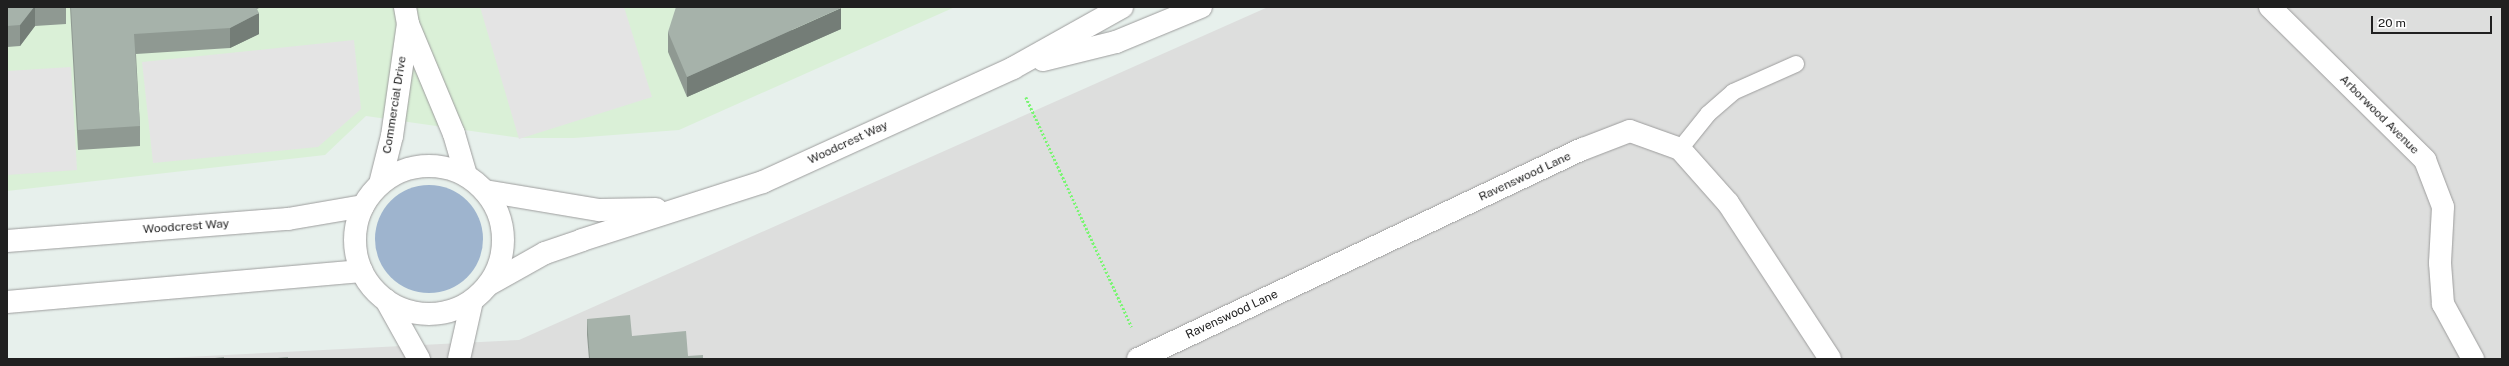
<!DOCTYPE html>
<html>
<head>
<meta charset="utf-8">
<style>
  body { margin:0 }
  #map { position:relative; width:2509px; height:366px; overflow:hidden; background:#e7f0ec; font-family:"Public Sans",sans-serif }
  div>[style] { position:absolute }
  .residential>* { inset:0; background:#dddedd }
  .commercial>* { inset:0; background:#daf0d7 }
  .forest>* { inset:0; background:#9eb4ce }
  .round { border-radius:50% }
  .parking>* { inset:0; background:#e4e4e4 }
  .path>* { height:2.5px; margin-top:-1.25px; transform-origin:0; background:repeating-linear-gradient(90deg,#7bf574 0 2px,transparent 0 4px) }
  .roads { filter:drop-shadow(0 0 1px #9d9d9d) drop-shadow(0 0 1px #9d9d9d) }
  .service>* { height:16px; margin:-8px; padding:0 8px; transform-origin:8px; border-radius:8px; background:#fff }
  .minor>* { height:22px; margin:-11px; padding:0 11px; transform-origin:11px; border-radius:11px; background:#fff }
  .tertiary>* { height:22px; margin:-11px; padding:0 11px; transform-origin:11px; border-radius:11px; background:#fff }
  .tertiary>.ring { margin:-11px; padding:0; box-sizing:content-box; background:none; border:22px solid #fff; border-radius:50% }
  .wall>* { inset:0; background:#8f9992 }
  .shaded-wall>* { inset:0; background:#747d77 }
  .building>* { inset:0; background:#a6b2aa }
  span { translate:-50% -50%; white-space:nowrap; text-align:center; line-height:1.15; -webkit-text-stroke:4px #fff; paint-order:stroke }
  .street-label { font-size:12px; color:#202020 }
  .frame { position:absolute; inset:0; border:8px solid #202020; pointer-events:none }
  .scale { position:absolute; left:2371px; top:16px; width:121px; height:18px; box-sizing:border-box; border:2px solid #202020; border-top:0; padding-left:5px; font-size:12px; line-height:14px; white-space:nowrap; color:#202020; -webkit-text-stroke:3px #fff; paint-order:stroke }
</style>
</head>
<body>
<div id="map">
  <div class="residential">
    <div style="clip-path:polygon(1268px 7px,2502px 7px,2502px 359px,146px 359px,519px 340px)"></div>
  </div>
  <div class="commercial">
    <div style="clip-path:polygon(7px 7px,955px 7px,679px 130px,574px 138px,521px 138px,366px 116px,325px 155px,7px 191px)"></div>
  </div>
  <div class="forest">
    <div class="round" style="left:375px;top:185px;width:108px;height:108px"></div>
  </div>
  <div class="parking">
    <div style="clip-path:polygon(480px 7px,624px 7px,652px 97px,519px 139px)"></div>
    <div style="clip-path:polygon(354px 40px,361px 109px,318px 147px,153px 163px,142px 62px)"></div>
    <div style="clip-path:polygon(71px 67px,77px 170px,7px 175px,7px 71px)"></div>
  </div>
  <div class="path">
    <div style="left:1026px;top:97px;width:253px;rotate:65.3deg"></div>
  </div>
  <div class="roads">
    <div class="service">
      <div style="left:1680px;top:149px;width:45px;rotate:-51.3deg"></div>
      <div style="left:1708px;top:114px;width:33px;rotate:-41deg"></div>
      <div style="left:1733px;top:92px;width:69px;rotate:-24deg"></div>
    </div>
    <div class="minor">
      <div style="left:405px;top:7px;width:17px;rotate:80deg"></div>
      <div style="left:408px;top:24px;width:119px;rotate:67.3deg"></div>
      <div style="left:454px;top:134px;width:43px;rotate:73.7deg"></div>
      <div style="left:2270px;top:7px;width:218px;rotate:44.6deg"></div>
      <div style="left:2425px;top:160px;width:50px;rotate:69deg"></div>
      <div style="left:2443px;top:207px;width:56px;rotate:93.1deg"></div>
      <div style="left:2440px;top:263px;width:41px;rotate:85.8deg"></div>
      <div style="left:2443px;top:304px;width:63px;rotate:61.4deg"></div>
      <div style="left:380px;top:184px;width:49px;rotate:-76deg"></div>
      <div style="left:392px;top:136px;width:113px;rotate:-81.9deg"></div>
      <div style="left:386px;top:300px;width:68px;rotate:60.8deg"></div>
      <div style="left:459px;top:359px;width:59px;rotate:-77.4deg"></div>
      <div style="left:1138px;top:359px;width:492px;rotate:-25.3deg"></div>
      <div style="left:1583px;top:149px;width:50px;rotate:-21deg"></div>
      <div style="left:1630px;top:131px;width:53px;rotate:19.8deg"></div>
      <div style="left:1680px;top:149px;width:72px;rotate:48.4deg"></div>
      <div style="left:1728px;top:203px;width:186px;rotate:56.8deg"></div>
    </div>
    <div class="tertiary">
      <div style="left:1043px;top:60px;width:75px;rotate:-13.9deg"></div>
      <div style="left:1116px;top:42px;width:92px;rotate:-22.4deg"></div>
      <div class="ring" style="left:355px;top:166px;width:126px;height:126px"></div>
      <div style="left:485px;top:191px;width:116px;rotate:9.5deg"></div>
      <div style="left:599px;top:210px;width:57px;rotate:-1deg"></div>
      <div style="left:7px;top:241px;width:282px;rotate:-4.5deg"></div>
      <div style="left:288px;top:219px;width:76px;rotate:-9.8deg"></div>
      <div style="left:488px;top:285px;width:65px;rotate:-29.3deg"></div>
      <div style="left:545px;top:253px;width:39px;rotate:-19deg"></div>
      <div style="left:582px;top:240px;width:190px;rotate:-17.8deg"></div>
      <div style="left:763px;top:182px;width:275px;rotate:-24.5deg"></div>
      <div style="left:1013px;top:68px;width:125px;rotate:-29.2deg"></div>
      <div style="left:7px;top:302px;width:356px;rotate:-5deg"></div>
    </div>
  </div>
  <div class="wall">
    <div style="clip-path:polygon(7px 7px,66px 7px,66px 24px,35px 26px,20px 46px,7px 47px)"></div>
    <div style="clip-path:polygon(70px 7px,261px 7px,257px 9px,259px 34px,230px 48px,136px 54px,140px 126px,140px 146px,78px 150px)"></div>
    <div style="clip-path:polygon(841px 29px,687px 97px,668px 52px,668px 32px)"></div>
    <div style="clip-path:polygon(587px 319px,632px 336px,688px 356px,703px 359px,589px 359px,587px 335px)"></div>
  </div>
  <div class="shaded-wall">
    <div style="clip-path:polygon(34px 7px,35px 7px,35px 26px,20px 46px,20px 25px)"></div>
    <div style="clip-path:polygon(841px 8px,841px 29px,687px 97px,687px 77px)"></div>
    <div style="clip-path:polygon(259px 13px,259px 34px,230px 48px,230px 28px)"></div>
  </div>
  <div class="building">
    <div style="clip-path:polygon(7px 7px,34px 7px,20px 25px,7px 26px)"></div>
    <div style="clip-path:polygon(71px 7px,256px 7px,259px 13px,230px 28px,134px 34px,140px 126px,78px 130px)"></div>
    <div style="clip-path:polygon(676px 7px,840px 7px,841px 8px,687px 77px,668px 32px)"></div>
    <div style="clip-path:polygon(630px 315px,632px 336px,686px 331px,688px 356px,703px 355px,703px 359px,590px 359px,587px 319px)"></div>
    <div style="clip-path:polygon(224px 357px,224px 359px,206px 359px)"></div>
    <div style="clip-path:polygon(288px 357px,288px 359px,267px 359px)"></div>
  </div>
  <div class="street-label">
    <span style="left:395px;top:105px;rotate:-81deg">Commercial Drive</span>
    <span style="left:2379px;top:115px;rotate:45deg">Arborwood Avenue</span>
    <span style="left:848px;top:143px;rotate:-25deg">Woodcrest Way</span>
    <span style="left:1525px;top:177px;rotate:-25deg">Ravenswood Lane</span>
    <span style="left:186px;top:227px;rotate:-4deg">Woodcrest Way</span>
    <span style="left:1232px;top:315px;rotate:-25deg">Ravenswood Lane</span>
  </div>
  <div class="frame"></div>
  <div class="scale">20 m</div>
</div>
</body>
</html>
